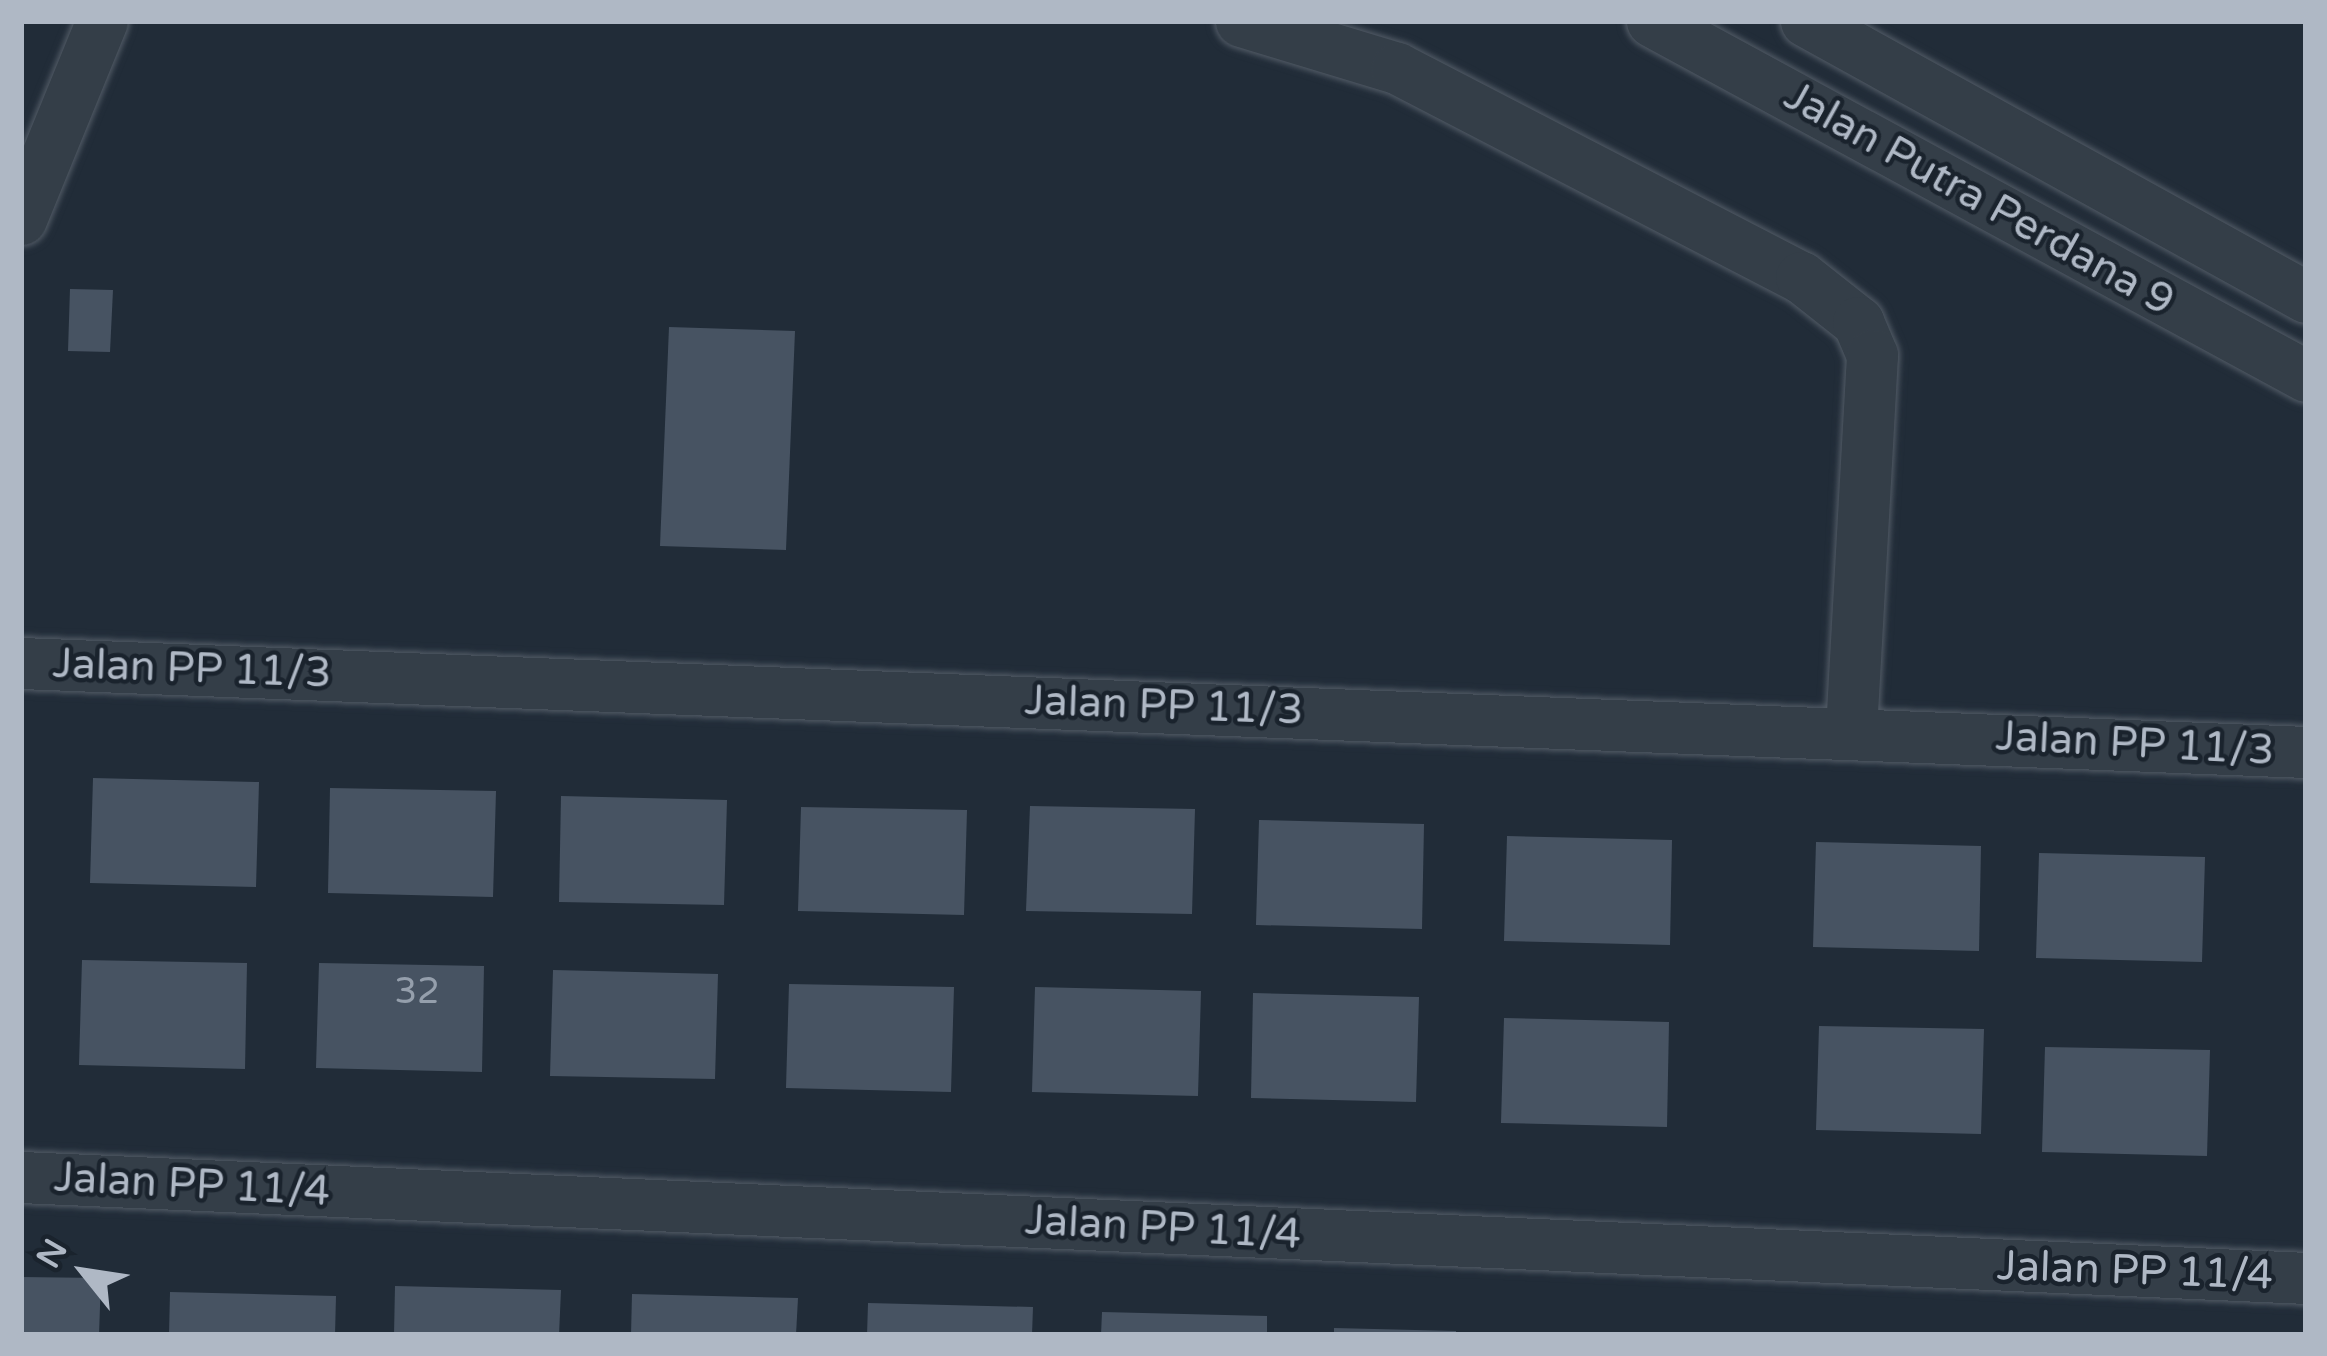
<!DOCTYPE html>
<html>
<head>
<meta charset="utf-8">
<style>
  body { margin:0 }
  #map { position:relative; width:2327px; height:1356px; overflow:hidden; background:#212c38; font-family:"Varela Round",sans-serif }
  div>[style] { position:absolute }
  .building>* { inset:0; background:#475362 }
  .roads { filter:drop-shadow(0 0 3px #525b66) drop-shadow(0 0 3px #525b66) }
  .minor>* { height:51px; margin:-25.5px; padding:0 25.5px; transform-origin:25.5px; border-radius:25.5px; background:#343e48 }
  span { translate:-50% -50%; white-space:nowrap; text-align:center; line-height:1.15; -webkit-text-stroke:9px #1a232d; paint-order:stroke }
  .number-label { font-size:36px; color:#959fac }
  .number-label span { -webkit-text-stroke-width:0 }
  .street-label { font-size:42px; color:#afb8c5 }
  .frame { position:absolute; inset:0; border:24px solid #afb8c5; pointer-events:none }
  .north { position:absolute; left:24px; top:1212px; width:120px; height:120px; -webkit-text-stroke:9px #1a232d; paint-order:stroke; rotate:300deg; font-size:33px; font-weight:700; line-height:48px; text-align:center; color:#afb8c5 }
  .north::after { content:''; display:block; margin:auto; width:42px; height:54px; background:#afb8c5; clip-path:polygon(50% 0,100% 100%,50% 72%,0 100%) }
</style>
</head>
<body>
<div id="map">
  <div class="building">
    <div style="clip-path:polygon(70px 289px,113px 290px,110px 352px,68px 351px)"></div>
    <div style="clip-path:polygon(669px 327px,795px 331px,786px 550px,660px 546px)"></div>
    <div style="clip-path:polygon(93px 778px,259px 782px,256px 887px,90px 883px)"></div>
    <div style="clip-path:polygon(330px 788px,496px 791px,493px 897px,328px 893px)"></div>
    <div style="clip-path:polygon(561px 796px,727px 800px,724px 905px,559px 902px)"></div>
    <div style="clip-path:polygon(1030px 806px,1195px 809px,1192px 914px,1026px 911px)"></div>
    <div style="clip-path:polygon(801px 807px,967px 810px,964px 915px,798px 911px)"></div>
    <div style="clip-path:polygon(1259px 820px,1424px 824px,1422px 929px,1256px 925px)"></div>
    <div style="clip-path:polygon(1507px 836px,1672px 840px,1670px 945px,1504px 941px)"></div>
    <div style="clip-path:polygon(1816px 842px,1981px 846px,1979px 951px,1813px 947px)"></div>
    <div style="clip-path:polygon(2039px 853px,2205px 857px,2202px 962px,2036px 958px)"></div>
    <div style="clip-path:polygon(82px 960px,247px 963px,245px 1069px,79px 1065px)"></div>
    <div style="clip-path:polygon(319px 963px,484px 966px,482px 1072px,316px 1068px)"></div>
    <div style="clip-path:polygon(553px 970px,718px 974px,715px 1079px,550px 1076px)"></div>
    <div style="clip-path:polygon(789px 984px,954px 987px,951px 1092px,786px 1088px)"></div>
    <div style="clip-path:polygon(1035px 987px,1201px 991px,1198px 1096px,1032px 1092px)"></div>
    <div style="clip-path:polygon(1253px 993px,1419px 997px,1416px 1102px,1251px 1098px)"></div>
    <div style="clip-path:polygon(1504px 1018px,1669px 1022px,1667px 1127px,1501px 1123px)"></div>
    <div style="clip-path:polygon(1819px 1026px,1984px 1029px,1981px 1134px,1816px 1130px)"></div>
    <div style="clip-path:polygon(2045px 1047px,2210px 1050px,2207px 1156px,2042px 1152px)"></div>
    <div style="clip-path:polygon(21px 1277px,101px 1278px,99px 1335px,21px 1335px)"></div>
    <div style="clip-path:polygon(395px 1286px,561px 1290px,559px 1335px,394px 1335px)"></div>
    <div style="clip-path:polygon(170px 1292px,336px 1296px,335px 1335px,169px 1335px)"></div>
    <div style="clip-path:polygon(632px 1294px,798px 1298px,796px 1335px,631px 1335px)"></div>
    <div style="clip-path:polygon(868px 1303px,1033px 1307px,1032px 1335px,867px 1335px)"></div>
    <div style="clip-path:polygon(1102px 1312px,1267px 1316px,1267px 1335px,1101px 1335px)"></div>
    <div style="clip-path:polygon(1334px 1328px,1456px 1331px,1456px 1335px,1334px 1335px)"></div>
  </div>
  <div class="roads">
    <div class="minor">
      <div style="left:1241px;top:21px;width:163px;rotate:16.8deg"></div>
      <div style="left:1397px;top:68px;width:455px;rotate:27.4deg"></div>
      <div style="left:1801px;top:277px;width:73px;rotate:38.3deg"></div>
      <div style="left:1858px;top:322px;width:36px;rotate:67deg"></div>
      <div style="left:1872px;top:355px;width:378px;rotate:93.2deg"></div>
      <div style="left:1652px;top:21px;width:744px;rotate:28.49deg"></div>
      <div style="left:1806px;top:21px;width:571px;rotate:28.9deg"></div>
      <div style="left:21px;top:219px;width:214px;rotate:-67.8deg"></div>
      <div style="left:21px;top:663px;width:2287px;rotate:2.23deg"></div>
      <div style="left:21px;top:1177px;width:2287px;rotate:2.53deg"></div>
    </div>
  </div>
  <div class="number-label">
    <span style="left:417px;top:992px">32</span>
  </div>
  <div class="street-label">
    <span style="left:1979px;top:199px;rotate:29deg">Jalan Putra Perdana 9</span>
    <span style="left:192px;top:669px;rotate:2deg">Jalan PP 11/3</span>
    <span style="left:1164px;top:706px;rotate:2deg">Jalan PP 11/3</span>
    <span style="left:2135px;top:744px;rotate:3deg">Jalan PP 11/3</span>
    <span style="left:192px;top:1185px;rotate:3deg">Jalan PP 11/4</span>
    <span style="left:1163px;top:1228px;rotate:3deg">Jalan PP 11/4</span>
    <span style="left:2135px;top:1271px;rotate:2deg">Jalan PP 11/4</span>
  </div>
  <div class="frame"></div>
  <div class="north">N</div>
</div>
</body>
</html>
